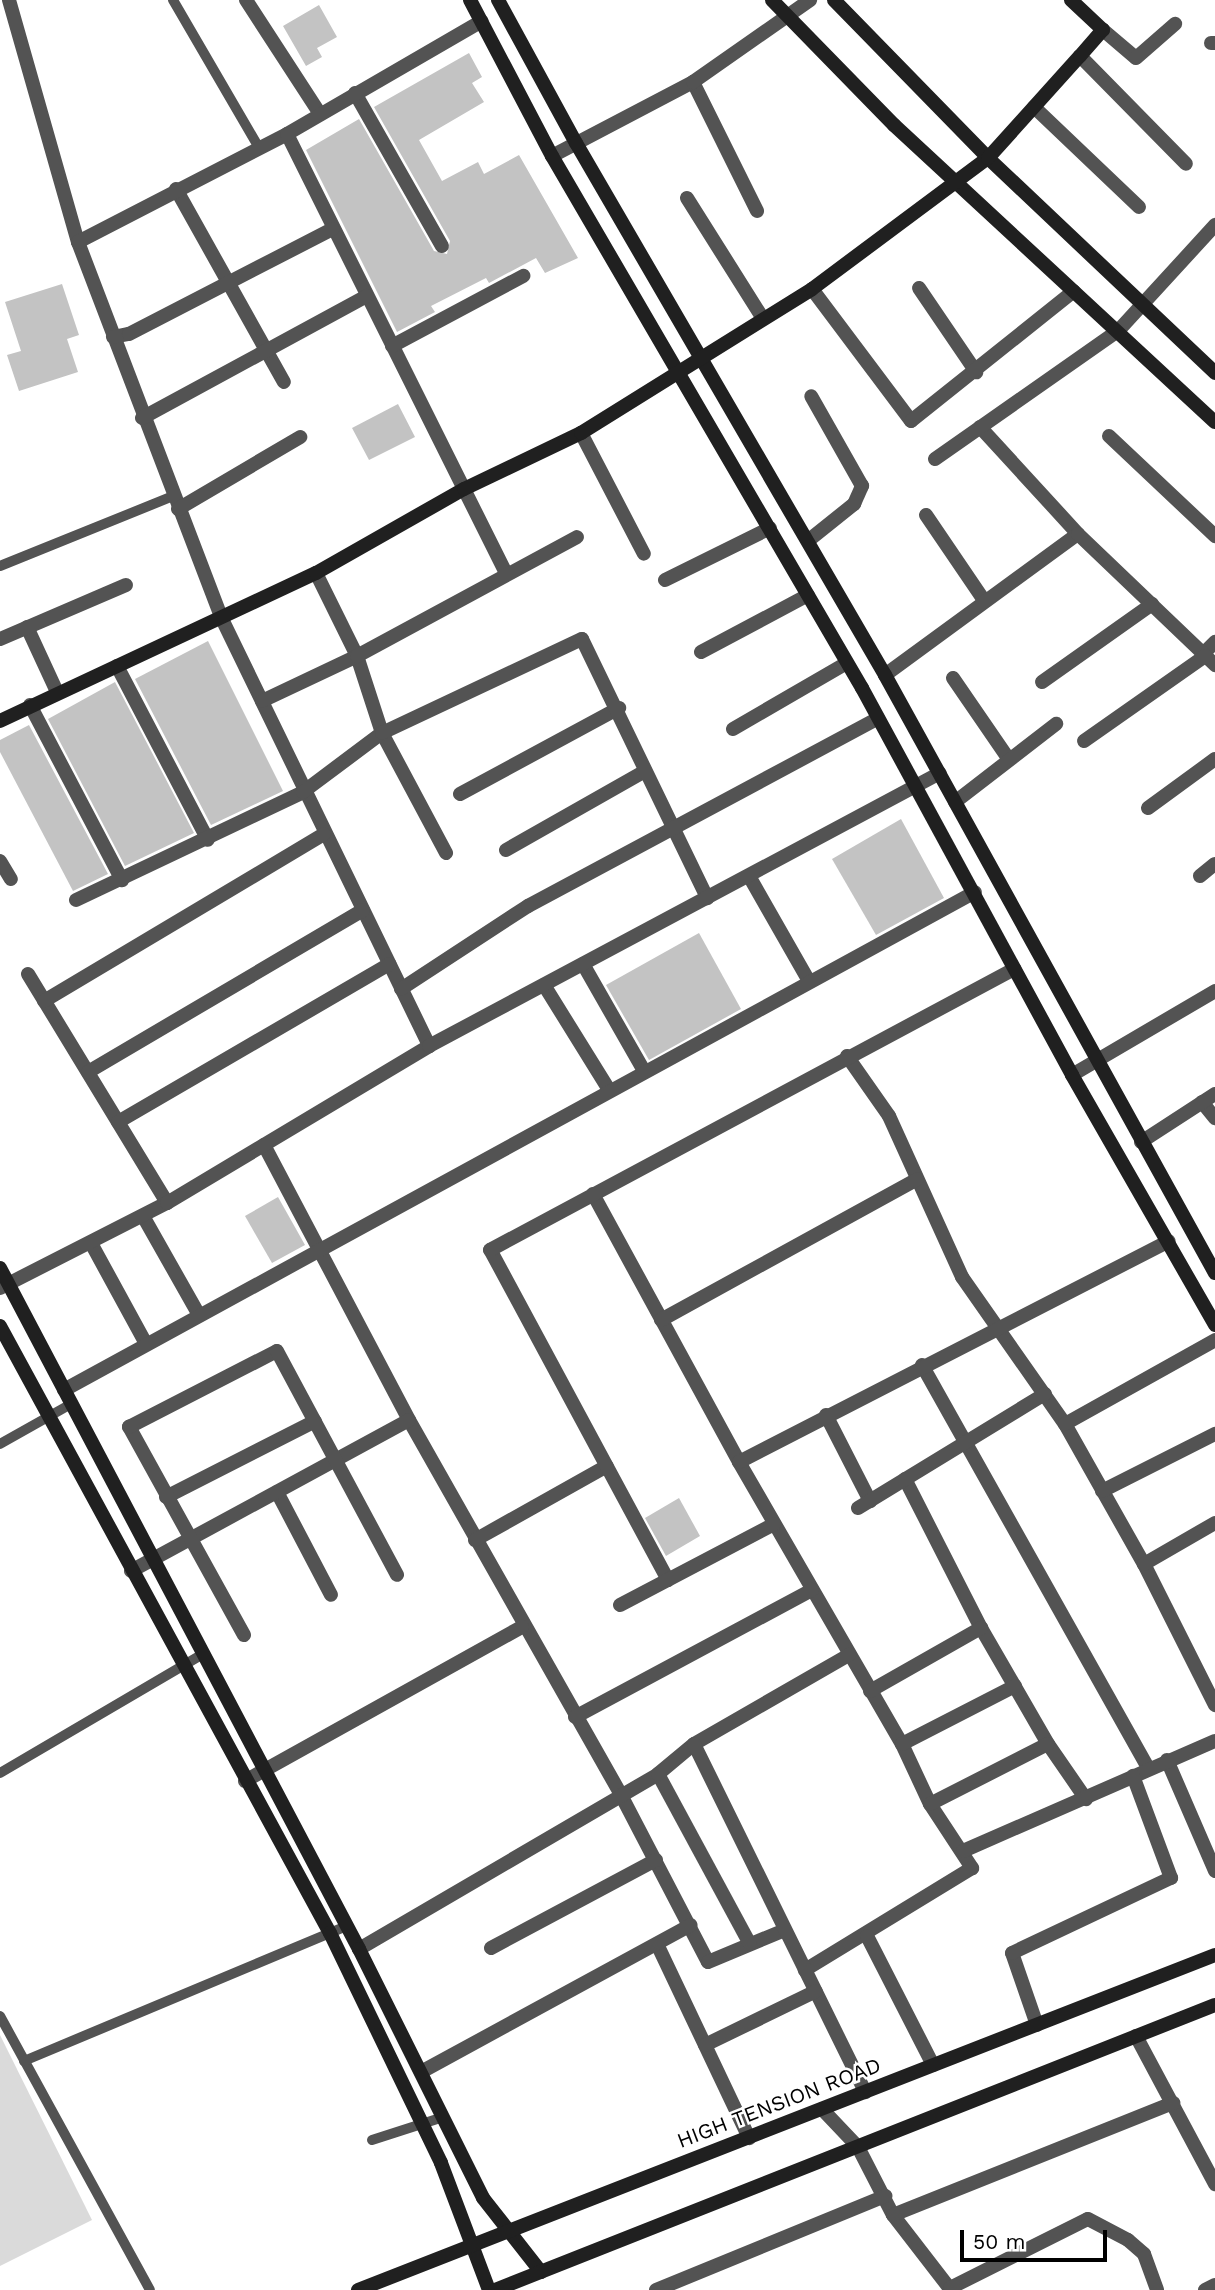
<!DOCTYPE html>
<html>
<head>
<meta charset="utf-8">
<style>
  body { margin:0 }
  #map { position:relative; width:1215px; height:2290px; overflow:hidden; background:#fff; font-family:"Work Sans",sans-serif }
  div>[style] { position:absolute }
  .green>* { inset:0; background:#dadada }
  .building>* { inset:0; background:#c3c3c3 }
  .lane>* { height:10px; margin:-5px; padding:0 5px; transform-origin:5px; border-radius:5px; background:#535353 }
  .street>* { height:14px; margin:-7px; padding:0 7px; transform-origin:7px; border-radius:7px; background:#535353 }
  .secondary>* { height:14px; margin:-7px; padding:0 7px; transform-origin:7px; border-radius:7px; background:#202020 }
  span { translate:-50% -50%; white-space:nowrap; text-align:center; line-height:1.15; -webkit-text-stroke:5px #fff; paint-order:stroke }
  .street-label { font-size:21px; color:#000 }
  .scale { position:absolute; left:960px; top:2230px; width:147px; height:32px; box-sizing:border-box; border:4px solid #000; border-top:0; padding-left:9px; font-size:21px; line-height:24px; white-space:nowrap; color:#000; -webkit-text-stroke:5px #fff; paint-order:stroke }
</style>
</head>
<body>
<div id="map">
  <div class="green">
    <div style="clip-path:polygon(0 2035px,92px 2220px,0 2266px)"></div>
  </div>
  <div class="building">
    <div style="clip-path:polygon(319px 5px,337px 37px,317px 48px,322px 57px,306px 66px,283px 26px)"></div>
    <div style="clip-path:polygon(469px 53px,482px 77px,472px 83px,484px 102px,419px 140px,442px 181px,478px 162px,484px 174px,519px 155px,578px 258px,545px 273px,536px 258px,489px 283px,486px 278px,431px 306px,435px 312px,397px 332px,306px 150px,359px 119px,434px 251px,447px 254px,450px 241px,374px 107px)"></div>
    <div style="clip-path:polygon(62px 284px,79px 335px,67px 339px,78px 372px,19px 391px,7px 355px,21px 351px,5px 302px)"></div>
    <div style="clip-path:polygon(398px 404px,415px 437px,369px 460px,352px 428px)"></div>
    <div style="clip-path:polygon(208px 641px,283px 791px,211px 825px,135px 679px)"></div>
    <div style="clip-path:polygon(115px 682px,194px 833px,125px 866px,48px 719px)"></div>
    <div style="clip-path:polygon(29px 725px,108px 874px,73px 891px,0 752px,0 740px)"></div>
    <div style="clip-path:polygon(901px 819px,944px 898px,876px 935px,832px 859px)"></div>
    <div style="clip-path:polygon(699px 933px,741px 1009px,649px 1060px,606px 985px)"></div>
    <div style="clip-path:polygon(278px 1197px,305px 1245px,272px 1263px,245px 1216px)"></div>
    <div style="clip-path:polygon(679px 1498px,700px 1536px,666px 1556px,645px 1518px)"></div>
  </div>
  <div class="lane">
    <div style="left:173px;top:0;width:171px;rotate:59.8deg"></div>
    <div style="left:0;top:566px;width:187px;rotate:-22deg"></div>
    <div style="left:0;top:1444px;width:81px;rotate:-29.4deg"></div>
    <div style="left:0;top:1773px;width:233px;rotate:-30.4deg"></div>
    <div style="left:0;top:2016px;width:312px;rotate:61.3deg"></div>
    <div style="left:24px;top:2061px;width:350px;rotate:-22.7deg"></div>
    <div style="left:372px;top:2140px;width:75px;rotate:-17.9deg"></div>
  </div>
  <div class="street">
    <div style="left:9px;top:0;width:252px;rotate:74.1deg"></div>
    <div style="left:78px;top:242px;width:404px;rotate:69.1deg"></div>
    <div style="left:222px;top:619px;width:475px;rotate:64.1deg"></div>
    <div style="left:246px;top:0;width:136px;rotate:57deg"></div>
    <div style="left:1103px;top:30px;width:43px;rotate:40.3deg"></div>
    <div style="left:1136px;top:58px;width:52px;rotate:-41.1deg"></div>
    <div style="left:1211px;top:43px;width:4px"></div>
    <div style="left:1080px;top:56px;width:151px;rotate:45.5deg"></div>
    <div style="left:693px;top:82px;width:144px;rotate:63.6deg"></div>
    <div style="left:355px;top:93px;width:176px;rotate:60.4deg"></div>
    <div style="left:1034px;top:107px;width:145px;rotate:43.6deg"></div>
    <div style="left:287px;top:134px;width:491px;rotate:63.5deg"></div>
    <div style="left:552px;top:156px;width:159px;rotate:-27.7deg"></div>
    <div style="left:693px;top:82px;width:143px;rotate:-35deg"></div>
    <div style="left:176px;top:189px;width:221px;rotate:60.8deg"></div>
    <div style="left:687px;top:198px;width:141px;rotate:57.8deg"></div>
    <div style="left:78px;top:242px;width:235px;rotate:-27.3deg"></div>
    <div style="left:287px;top:134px;width:225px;rotate:-30.1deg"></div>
    <div style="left:919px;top:288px;width:102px;rotate:55.8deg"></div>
    <div style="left:812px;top:289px;width:165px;rotate:53.1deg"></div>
    <div style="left:911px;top:421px;width:208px;rotate:-38.6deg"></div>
    <div style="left:113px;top:337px;width:16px;rotate:-11deg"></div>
    <div style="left:129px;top:334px;width:229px;rotate:-27.3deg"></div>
    <div style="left:392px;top:346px;width:149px;rotate:-28.1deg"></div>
    <div style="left:142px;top:418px;width:256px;rotate:-28.5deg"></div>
    <div style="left:980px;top:427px;width:145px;rotate:47.5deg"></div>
    <div style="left:581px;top:433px;width:136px;rotate:62.5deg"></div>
    <div style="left:1109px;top:436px;width:146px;rotate:43.3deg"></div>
    <div style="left:935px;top:459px;width:223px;rotate:-35deg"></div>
    <div style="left:1118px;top:331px;width:144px;rotate:-47.5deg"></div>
    <div style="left:178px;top:509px;width:142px;rotate:-30.5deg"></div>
    <div style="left:926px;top:515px;width:102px;rotate:55.8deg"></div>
    <div style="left:809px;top:540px;width:58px;rotate:-38.7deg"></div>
    <div style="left:854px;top:504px;width:20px;rotate:-66deg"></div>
    <div style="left:862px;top:486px;width:103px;rotate:-119.5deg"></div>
    <div style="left:316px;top:573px;width:93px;rotate:63.7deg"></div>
    <div style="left:357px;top:656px;width:81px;rotate:72deg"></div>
    <div style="left:382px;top:733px;width:136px;rotate:61.9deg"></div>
    <div style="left:665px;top:580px;width:117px;rotate:-26.3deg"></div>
    <div style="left:27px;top:627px;width:72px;rotate:65.2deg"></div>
    <div style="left:0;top:639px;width:137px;rotate:-23.2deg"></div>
    <div style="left:701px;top:652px;width:121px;rotate:-28deg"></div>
    <div style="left:1204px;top:653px;width:16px;rotate:-45deg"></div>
    <div style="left:117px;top:666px;width:196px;rotate:62.4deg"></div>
    <div style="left:885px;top:675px;width:239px;rotate:-36.2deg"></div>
    <div style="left:1078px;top:534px;width:190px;rotate:43.7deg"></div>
    <div style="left:953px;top:678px;width:97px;rotate:55.5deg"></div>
    <div style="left:1042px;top:682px;width:135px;rotate:-35.3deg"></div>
    <div style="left:262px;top:701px;width:105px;rotate:-25.3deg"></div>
    <div style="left:357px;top:656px;width:250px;rotate:-28.4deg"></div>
    <div style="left:30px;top:705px;width:198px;rotate:62.3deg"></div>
    <div style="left:733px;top:729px;width:129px;rotate:-30.1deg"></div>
    <div style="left:1084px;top:741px;width:148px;rotate:-35.1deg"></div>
    <div style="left:460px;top:794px;width:181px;rotate:-28.4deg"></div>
    <div style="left:955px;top:802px;width:128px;rotate:-37.7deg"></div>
    <div style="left:1148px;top:808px;width:83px;rotate:-36.2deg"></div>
    <div style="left:506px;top:850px;width:160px;rotate:-29.6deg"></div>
    <div style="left:0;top:861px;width:21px;rotate:59deg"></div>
    <div style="left:749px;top:876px;width:121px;rotate:60.3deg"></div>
    <div style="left:1200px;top:876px;width:19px;rotate:-39deg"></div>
    <div style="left:76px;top:900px;width:251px;rotate:-25.4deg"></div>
    <div style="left:303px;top:792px;width:99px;rotate:-36.8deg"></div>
    <div style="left:382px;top:733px;width:221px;rotate:-25.2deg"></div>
    <div style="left:582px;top:639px;width:288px;rotate:64.2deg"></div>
    <div style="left:583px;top:964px;width:123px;rotate:60.3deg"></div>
    <div style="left:28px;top:974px;width:268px;rotate:58.7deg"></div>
    <div style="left:544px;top:985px;width:123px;rotate:58.2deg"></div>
    <div style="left:401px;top:989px;width:152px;rotate:-33.2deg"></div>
    <div style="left:528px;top:906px;width:397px;rotate:-28.2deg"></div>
    <div style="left:44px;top:1001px;width:326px;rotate:-30.8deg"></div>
    <div style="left:847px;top:1056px;width:73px;rotate:55deg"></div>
    <div style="left:889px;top:1116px;width:177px;rotate:65.6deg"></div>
    <div style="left:962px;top:1277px;width:179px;rotate:55deg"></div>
    <div style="left:1065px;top:1424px;width:161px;rotate:60.6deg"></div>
    <div style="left:1144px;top:1564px;width:158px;rotate:63.3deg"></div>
    <div style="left:88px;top:1072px;width:319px;rotate:-30.5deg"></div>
    <div style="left:1072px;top:1075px;width:166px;rotate:-30.4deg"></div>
    <div style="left:1202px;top:1102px;width:21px;rotate:51deg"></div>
    <div style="left:118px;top:1122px;width:314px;rotate:-30.2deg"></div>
    <div style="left:1141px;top:1142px;width:88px;rotate:-33deg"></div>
    <div style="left:264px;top:1145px;width:311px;rotate:62.2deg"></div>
    <div style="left:409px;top:1420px;width:431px;rotate:60.5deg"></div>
    <div style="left:621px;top:1795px;width:188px;rotate:62.5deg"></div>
    <div style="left:708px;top:1962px;width:83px;rotate:-22.6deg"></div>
    <div style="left:593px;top:1194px;width:305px;rotate:61.4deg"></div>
    <div style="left:739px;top:1462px;width:326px;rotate:60deg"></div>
    <div style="left:902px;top:1744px;width:66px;rotate:65deg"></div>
    <div style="left:930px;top:1804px;width:77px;rotate:56.7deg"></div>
    <div style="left:972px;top:1868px;width:196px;rotate:148.6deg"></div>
    <div style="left:143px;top:1216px;width:114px;rotate:60.5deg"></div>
    <div style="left:91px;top:1243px;width:115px;rotate:61.4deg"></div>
    <div style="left:0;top:1288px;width:187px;rotate:-27deg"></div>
    <div style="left:167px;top:1203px;width:305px;rotate:-30.9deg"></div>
    <div style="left:429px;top:1046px;width:579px;rotate:-28.11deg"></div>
    <div style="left:661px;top:1320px;width:292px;rotate:-28.8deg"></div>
    <div style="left:922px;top:1365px;width:462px;rotate:60.7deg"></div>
    <div style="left:64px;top:1390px;width:1038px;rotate:-28.66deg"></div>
    <div style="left:826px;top:1415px;width:97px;rotate:62.9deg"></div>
    <div style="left:1065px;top:1424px;width:172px;rotate:-29.2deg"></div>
    <div style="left:739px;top:1462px;width:483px;rotate:-27.2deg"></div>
    <div style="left:905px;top:1479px;width:167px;rotate:63deg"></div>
    <div style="left:981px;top:1628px;width:134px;rotate:60deg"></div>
    <div style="left:1048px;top:1744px;width:67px;rotate:55.4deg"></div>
    <div style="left:1102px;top:1491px;width:127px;rotate:-26.8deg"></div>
    <div style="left:277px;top:1492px;width:116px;rotate:62.3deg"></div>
    <div style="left:166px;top:1497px;width:167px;rotate:-27deg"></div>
    <div style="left:858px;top:1508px;width:219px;rotate:-31.4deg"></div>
    <div style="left:475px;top:1540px;width:151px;rotate:-29.3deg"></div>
    <div style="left:1144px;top:1564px;width:82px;rotate:-30deg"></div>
    <div style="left:131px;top:1571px;width:316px;rotate:-28.5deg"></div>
    <div style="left:668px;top:1580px;width:375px;rotate:-118.3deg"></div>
    <div style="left:490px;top:1250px;width:595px;rotate:-28.2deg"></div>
    <div style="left:620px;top:1605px;width:174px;rotate:-27.7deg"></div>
    <div style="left:244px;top:1635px;width:238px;rotate:-118.9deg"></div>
    <div style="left:129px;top:1427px;width:166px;rotate:-27.2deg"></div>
    <div style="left:277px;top:1351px;width:254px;rotate:61.8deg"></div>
    <div style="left:870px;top:1691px;width:128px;rotate:-29.6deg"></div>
    <div style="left:575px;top:1717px;width:269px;rotate:-28.2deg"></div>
    <div style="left:694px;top:1744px;width:179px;rotate:-29.9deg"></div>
    <div style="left:902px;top:1744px;width:127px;rotate:-27.2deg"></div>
    <div style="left:1167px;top:1760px;width:121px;rotate:66.6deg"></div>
    <div style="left:658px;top:1774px;width:193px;rotate:61.6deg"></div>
    <div style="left:245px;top:1781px;width:317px;rotate:-29.1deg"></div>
    <div style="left:930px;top:1804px;width:132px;rotate:-27deg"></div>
    <div style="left:963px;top:1851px;width:275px;rotate:-23.6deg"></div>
    <div style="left:867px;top:1936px;width:145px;rotate:62.9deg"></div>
    <div style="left:657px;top:1944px;width:215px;rotate:64.6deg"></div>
    <div style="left:491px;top:1948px;width:187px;rotate:-28.1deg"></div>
    <div style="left:359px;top:1949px;width:346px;rotate:-30.3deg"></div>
    <div style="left:658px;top:1774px;width:47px;rotate:-39.8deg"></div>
    <div style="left:694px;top:1744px;width:388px;rotate:63.8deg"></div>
    <div style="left:1037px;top:2025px;width:76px;rotate:-109.1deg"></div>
    <div style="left:1012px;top:1953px;width:176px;rotate:-25.3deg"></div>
    <div style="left:1171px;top:1878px;width:109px;rotate:-110.4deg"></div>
    <div style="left:1136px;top:2036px;width:168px;rotate:61.9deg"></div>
    <div style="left:705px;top:2045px;width:123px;rotate:-25.9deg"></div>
    <div style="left:421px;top:2072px;width:307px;rotate:-28.6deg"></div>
    <div style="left:822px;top:2109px;width:52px;rotate:46.5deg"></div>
    <div style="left:858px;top:2147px;width:76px;rotate:62.8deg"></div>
    <div style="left:893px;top:2215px;width:95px;rotate:52.3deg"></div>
    <div style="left:893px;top:2215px;width:302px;rotate:-21.8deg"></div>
    <div style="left:950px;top:2288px;width:154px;rotate:-26.6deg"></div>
    <div style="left:1088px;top:2219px;width:45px;rotate:27.7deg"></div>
    <div style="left:1128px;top:2240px;width:21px;rotate:41deg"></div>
    <div style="left:1144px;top:2254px;width:38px;rotate:70deg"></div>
    <div style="left:656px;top:2290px;width:248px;rotate:-22.3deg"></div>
    <div style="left:1205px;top:2290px;width:11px;rotate:-27deg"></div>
  </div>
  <div class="secondary">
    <div style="left:470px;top:0;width:176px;rotate:62.3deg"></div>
    <div style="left:552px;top:156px;width:616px;rotate:59.77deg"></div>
    <div style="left:862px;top:688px;width:440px;rotate:61.5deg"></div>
    <div style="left:1072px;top:1075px;width:288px;rotate:60.2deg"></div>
    <div style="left:498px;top:0;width:163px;rotate:61.4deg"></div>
    <div style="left:576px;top:143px;width:615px;rotate:59.85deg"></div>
    <div style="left:885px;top:675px;width:683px;rotate:61.11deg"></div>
    <div style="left:772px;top:0;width:175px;rotate:45.7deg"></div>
    <div style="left:894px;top:125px;width:437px;rotate:42.8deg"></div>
    <div style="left:834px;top:0;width:221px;rotate:45.7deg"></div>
    <div style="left:988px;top:158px;width:313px;rotate:43.4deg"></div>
    <div style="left:0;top:721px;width:349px;rotate:-25.1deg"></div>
    <div style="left:316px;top:573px;width:170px;rotate:-29.6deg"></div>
    <div style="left:464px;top:489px;width:130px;rotate:-25.6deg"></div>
    <div style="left:581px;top:433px;width:272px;rotate:-31.9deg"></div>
    <div style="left:812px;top:289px;width:219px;rotate:-36.7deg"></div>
    <div style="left:988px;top:158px;width:137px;rotate:-48deg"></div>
    <div style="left:1080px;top:56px;width:35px;rotate:-49deg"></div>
    <div style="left:1103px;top:30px;width:44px;rotate:-136.8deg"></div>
    <div style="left:0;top:1268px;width:770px;rotate:62.2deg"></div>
    <div style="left:359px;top:1949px;width:278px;rotate:63.5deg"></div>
    <div style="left:483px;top:2198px;width:94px;rotate:51.9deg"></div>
    <div style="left:0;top:1326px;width:691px;rotate:61.47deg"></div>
    <div style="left:330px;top:1933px;width:255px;rotate:64.2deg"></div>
    <div style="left:441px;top:2163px;width:136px;rotate:69.3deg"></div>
    <div style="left:358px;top:2290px;width:920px;rotate:-21.35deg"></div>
    <div style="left:495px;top:2290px;width:774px;rotate:-21.6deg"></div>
  </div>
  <div class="street-label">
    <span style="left:779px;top:2103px;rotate:-21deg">HIGH TENSION ROAD</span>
  </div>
  <div class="scale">50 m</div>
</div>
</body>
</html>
